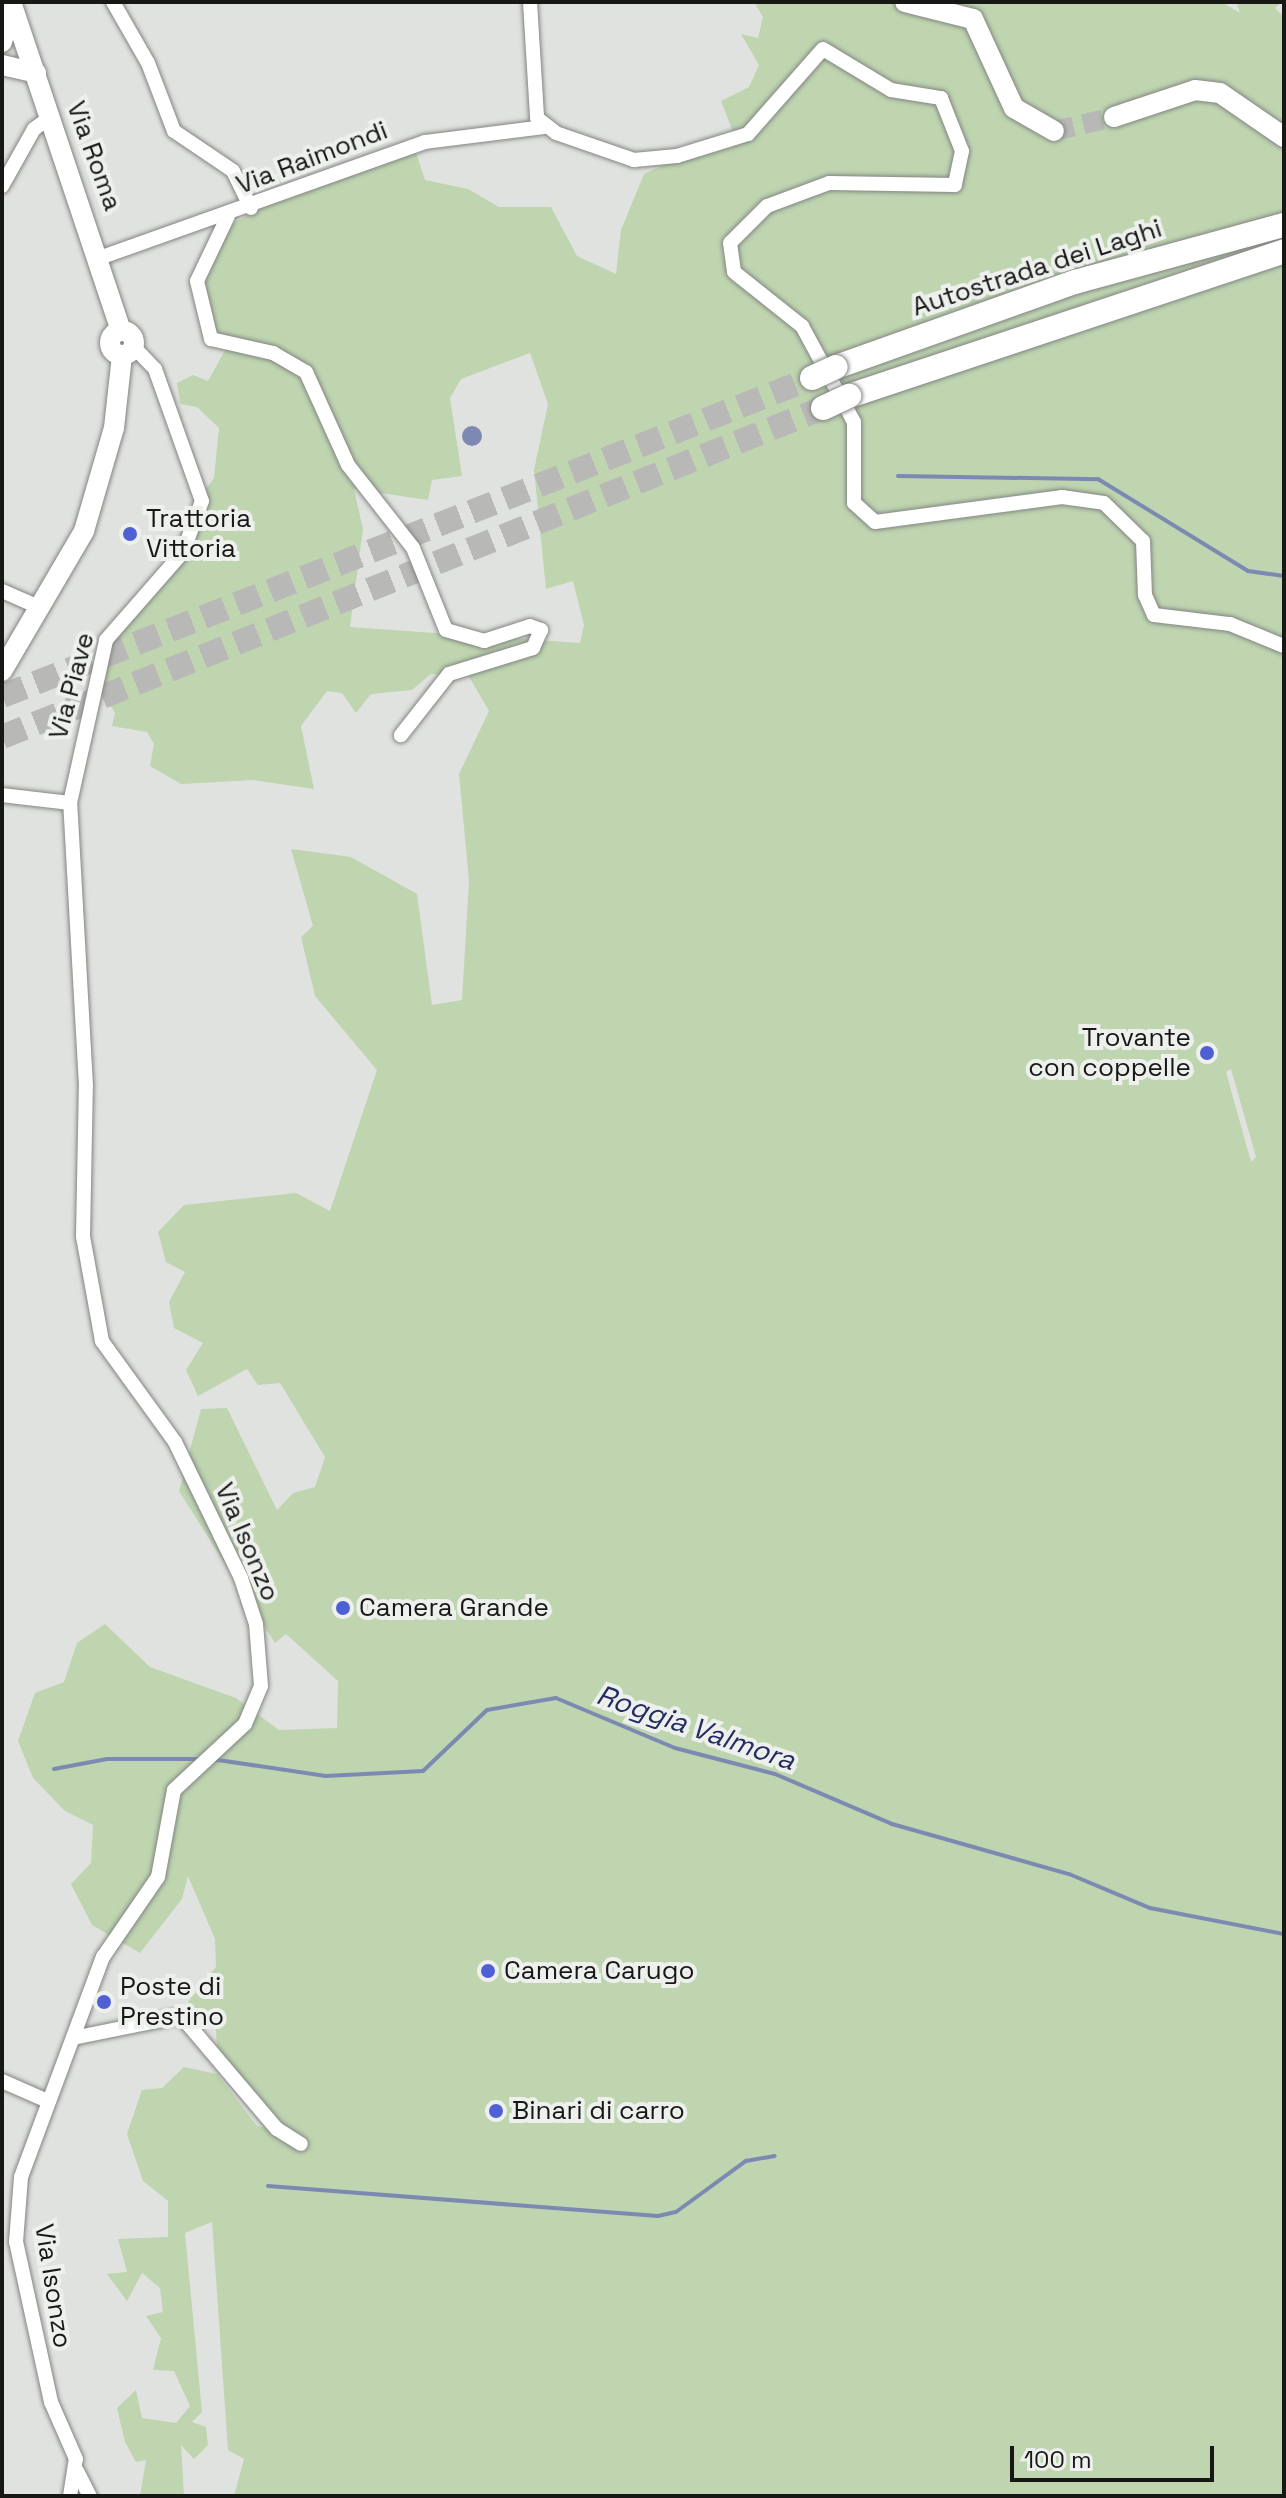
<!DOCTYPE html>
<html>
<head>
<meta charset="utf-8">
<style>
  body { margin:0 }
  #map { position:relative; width:1286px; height:2498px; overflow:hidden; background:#e0e2df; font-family:"Space Grotesk",sans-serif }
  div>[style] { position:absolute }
  .green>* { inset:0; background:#bed5b0 }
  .water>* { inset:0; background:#7e89b2 }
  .round { border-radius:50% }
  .stream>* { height:4px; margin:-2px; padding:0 2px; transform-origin:2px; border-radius:2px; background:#7e89b2 }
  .secondary-tunnel>* { height:20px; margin-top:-10px; transform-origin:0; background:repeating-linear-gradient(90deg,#b8b9b7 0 20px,transparent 0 30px) }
  .highway-tunnel>* { height:24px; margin-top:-12px; transform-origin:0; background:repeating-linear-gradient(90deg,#b8b9b7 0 24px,transparent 0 36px) }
  .roads { filter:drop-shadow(0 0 2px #838582) drop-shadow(0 0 2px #838582) }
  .street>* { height:14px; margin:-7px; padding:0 7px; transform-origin:7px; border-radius:7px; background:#fff }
  .secondary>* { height:20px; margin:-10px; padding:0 10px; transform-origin:10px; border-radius:10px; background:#fff }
  .secondary>.ring { margin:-10px; padding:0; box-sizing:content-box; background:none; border:20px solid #fff; border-radius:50% }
  .highway>* { height:24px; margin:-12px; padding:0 12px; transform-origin:12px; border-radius:12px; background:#fff }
  .bridges { filter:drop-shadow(0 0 2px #838582) drop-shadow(0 0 2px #838582) }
  .highway-bridge>* { height:24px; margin:-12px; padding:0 12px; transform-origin:12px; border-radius:12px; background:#fff }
  .dots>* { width:22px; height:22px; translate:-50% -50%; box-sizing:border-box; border:4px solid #edf0ec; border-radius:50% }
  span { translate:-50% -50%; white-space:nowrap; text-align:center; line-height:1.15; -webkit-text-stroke:8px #edf0ec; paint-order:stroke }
  .street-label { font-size:26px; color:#171716 }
  .poi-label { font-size:26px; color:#171716 }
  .left { translate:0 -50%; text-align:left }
  .right { translate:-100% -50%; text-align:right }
  .water-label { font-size:28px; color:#242c61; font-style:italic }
  .frame { position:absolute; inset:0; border:4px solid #171716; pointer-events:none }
  .scale { position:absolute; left:1010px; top:2446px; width:204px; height:36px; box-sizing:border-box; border:4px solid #171716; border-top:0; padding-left:10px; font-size:24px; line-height:28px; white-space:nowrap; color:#171716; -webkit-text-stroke:6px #edf0ec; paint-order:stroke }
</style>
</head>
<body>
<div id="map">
  <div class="green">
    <div style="clip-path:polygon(evenodd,754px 2px,1222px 2px,1240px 13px,1236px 2px,1282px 2px,1275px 8px,1284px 17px,1284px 2496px,234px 2496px,244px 2459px,228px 2450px,212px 2222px,185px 2233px,202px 2412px,192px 2422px,206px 2427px,208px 2445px,194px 2459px,181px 2445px,184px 2496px,140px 2496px,146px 2460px,136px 2462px,125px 2442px,117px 2408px,136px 2390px,142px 2418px,176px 2423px,190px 2406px,174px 2371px,153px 2370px,161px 2338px,146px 2316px,163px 2312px,160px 2288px,142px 2273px,127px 2301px,107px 2274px,127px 2272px,118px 2239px,168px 2237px,168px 2201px,143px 2181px,127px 2134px,142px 2090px,162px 2088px,184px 2067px,217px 2074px,257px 2126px,292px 2132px,265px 2114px,217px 2046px,215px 2019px,194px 2023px,188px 2002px,216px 1967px,215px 1939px,188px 1876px,182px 1899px,140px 1953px,92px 1925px,71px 1884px,91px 1863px,93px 1825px,65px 1811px,33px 1778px,18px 1741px,35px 1693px,64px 1682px,77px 1643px,105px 1624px,150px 1667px,236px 1698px,279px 1730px,337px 1728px,338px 1681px,286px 1634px,275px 1643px,179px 1491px,201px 1409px,227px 1408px,277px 1510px,293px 1493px,315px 1487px,325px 1457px,280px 1383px,258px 1385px,247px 1369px,198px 1396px,186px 1370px,203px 1343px,174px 1328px,169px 1302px,185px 1272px,166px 1262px,158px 1232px,184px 1205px,296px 1193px,330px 1211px,377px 1070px,315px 996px,301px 937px,313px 926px,291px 849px,351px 857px,417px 894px,432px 1005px,462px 1000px,469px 881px,459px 774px,489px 711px,468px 675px,431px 674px,412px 690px,371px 694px,356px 713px,342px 693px,327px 691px,301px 726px,314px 789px,253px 780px,181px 784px,150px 766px,154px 744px,147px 732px,112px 726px,115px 713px,99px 686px,124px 623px,171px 558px,190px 511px,214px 478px,219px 428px,197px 407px,180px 404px,177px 383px,193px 375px,208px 381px,229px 343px,207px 320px,204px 276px,232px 224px,317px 179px,415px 150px,425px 180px,468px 189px,499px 207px,551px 207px,577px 256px,616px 274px,621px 230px,644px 174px,733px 132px,721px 101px,749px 87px,759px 65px,741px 34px,758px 38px,763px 17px,754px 2px,530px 353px,548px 404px,534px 470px,546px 589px,573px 581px,584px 625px,580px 643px,350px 627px,363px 529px,354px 489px,428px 500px,432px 480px,462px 476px,450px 398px,461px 379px,530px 353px,754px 2px,1231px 1069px,1256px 1157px,1251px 1162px,1226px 1072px,1231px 1069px)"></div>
  </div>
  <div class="water">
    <div class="round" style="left:462px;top:426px;width:20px;height:20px"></div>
  </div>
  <div class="stream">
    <div style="left:898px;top:476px;width:200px;rotate:0.9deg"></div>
    <div style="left:1098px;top:479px;width:176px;rotate:31.5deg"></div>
    <div style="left:1248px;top:571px;width:36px;rotate:8deg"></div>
    <div style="left:211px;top:1759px;width:116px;rotate:8.4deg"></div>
    <div style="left:326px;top:1776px;width:97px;rotate:-3deg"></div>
    <div style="left:423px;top:1771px;width:88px;rotate:-43.6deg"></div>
    <div style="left:487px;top:1710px;width:70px;rotate:-9.9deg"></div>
    <div style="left:556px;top:1698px;width:129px;rotate:22.8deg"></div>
    <div style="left:675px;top:1748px;width:103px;rotate:14.6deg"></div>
    <div style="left:775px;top:1774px;width:127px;rotate:23.1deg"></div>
    <div style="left:892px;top:1824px;width:184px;rotate:15.8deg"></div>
    <div style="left:1069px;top:1874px;width:88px;rotate:22.8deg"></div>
    <div style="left:1150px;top:1908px;width:136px;rotate:11deg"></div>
    <div style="left:54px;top:1769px;width:54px;rotate:-10.7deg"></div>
    <div style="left:107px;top:1759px;width:95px"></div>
    <div style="left:268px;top:2186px;width:391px;rotate:4.4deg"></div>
    <div style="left:658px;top:2216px;width:18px;rotate:-13deg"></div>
    <div style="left:676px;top:2212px;width:87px;rotate:-36.1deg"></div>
    <div style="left:746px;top:2161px;width:29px;rotate:-10deg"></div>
  </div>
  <div class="secondary-tunnel">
    <div style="left:1054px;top:131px;width:62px;rotate:-13.1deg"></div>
  </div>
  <div class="highway-tunnel">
    <div style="left:2px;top:696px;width:870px;rotate:-21.43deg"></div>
    <div style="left:2px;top:737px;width:884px;rotate:-21.84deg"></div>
  </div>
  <div class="roads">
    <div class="street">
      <div style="left:113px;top:2px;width:70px;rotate:60.2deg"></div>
      <div style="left:148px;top:63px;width:73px;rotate:69.1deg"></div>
      <div style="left:174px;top:131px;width:71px;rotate:34.1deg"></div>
      <div style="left:233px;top:171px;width:41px;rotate:64.1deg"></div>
      <div style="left:530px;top:2px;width:116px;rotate:86.5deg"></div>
      <div style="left:537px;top:118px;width:24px;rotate:38deg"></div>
      <div style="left:556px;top:133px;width:83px;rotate:19.1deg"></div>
      <div style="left:634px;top:160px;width:43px;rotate:-5.3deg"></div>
      <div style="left:677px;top:156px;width:74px;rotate:-17.2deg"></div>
      <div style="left:748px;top:134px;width:113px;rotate:-48.6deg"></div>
      <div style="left:823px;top:49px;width:79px;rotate:31.1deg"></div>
      <div style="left:891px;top:90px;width:51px;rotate:9.1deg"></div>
      <div style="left:941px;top:98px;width:57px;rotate:68.4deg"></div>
      <div style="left:962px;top:151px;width:35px;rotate:102deg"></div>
      <div style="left:955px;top:185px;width:126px;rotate:-179.1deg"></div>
      <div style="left:829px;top:183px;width:66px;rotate:159.6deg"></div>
      <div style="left:767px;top:206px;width:52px;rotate:135deg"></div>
      <div style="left:730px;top:243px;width:29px;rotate:82deg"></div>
      <div style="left:734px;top:272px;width:87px;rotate:38.5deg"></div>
      <div style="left:802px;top:326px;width:109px;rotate:61.6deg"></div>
      <div style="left:854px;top:422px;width:81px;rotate:90deg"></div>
      <div style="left:854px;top:503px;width:28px;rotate:42deg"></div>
      <div style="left:875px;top:522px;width:189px;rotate:-7.6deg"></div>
      <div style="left:1062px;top:497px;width:42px;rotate:8.1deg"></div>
      <div style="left:1104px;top:503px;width:54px;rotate:44.3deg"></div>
      <div style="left:1143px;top:541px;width:54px;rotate:87.9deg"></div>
      <div style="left:1145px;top:595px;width:22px;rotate:66deg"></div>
      <div style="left:1154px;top:615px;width:77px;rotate:6.8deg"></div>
      <div style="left:1230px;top:624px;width:58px;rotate:22.2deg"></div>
      <div style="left:2px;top:186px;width:65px;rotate:-60.7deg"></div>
      <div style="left:34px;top:129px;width:22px;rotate:-36deg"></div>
      <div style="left:228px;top:216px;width:72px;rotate:115.5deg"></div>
      <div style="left:197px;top:281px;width:60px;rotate:76.4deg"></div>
      <div style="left:211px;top:339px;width:64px;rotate:12.7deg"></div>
      <div style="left:273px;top:353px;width:38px;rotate:30deg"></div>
      <div style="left:306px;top:372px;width:102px;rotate:65.7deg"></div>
      <div style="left:348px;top:465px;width:105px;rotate:51.9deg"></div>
      <div style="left:413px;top:548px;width:88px;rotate:68.1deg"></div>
      <div style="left:446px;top:630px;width:40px;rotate:16deg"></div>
      <div style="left:484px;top:641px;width:48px;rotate:-18.1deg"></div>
      <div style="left:530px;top:626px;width:12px;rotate:20deg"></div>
      <div style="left:541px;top:630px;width:20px;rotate:114deg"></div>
      <div style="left:533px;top:648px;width:88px;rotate:162.8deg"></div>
      <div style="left:449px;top:674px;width:78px;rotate:128.2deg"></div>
      <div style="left:102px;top:257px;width:343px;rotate:-19.6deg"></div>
      <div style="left:425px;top:142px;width:119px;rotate:-7.2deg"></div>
      <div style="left:2px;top:591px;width:43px;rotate:23.6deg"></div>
      <div style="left:2px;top:795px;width:68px;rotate:6.7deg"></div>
      <div style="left:73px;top:2038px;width:110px;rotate:-11.5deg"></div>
      <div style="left:181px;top:2016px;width:148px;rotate:49.7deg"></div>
      <div style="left:277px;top:2129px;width:28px;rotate:32deg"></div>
      <div style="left:2px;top:2081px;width:47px;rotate:23.8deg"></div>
      <div style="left:77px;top:2471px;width:28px;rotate:63deg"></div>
      <div style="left:70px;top:2496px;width:37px;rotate:-81deg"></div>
      <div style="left:76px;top:2459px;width:62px;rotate:-113.7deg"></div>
      <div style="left:51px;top:2402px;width:164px;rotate:-102.3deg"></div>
      <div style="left:16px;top:2242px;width:65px;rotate:-85.6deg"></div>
      <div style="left:21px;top:2177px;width:235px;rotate:-69.6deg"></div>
      <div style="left:103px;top:1957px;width:97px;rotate:-55.5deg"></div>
      <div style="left:158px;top:1877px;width:88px;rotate:-79.6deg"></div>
      <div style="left:174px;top:1790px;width:97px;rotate:-42.9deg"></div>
      <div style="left:245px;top:1724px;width:41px;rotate:-67.2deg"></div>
      <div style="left:261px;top:1686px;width:62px;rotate:-94.6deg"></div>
      <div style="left:256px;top:1624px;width:48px;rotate:-108.1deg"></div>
      <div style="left:241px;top:1578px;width:151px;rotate:-115.9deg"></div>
      <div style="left:175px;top:1442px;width:125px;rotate:-125.9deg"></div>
      <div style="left:102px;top:1341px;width:107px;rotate:-100.3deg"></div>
      <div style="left:83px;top:1236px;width:150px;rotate:-88.9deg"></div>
      <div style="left:86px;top:1086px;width:283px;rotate:-93.2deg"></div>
      <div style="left:70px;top:803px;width:167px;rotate:-77.5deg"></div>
      <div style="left:106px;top:640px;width:117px;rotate:-48.8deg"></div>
      <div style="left:183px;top:552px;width:54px;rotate:-69.6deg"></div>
      <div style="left:202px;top:501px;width:140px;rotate:-109.6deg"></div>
      <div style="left:155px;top:369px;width:30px;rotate:-134deg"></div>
    </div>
    <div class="secondary">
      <div style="left:11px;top:2px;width:346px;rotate:71.5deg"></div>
      <div style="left:905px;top:2px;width:70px;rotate:14deg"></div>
      <div style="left:973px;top:19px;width:98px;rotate:65.3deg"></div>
      <div style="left:1014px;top:108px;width:46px;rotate:29.9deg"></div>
      <div style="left:2px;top:42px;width:33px;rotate:-74deg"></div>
      <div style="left:2px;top:65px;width:35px;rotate:13deg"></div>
      <div style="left:1114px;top:117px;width:85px;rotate:-18.4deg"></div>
      <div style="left:1195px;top:90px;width:25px;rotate:7deg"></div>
      <div style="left:1220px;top:93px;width:78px;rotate:34.5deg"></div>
      <div class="ring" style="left:110px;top:331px;width:4px;height:4px"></div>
      <div style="left:2px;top:671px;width:162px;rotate:-59.6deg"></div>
      <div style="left:84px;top:531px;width:107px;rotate:-73.8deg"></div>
      <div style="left:114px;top:428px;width:73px;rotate:-83.7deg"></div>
    </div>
    <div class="highway">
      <div style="left:836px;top:367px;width:254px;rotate:-19.6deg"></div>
      <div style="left:1075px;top:282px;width:217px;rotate:-15.3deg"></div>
      <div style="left:849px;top:396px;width:459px;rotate:-18.4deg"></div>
    </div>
  </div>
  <div class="bridges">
    <div class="highway-bridge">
      <div style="left:812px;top:378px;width:26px;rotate:-25deg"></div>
      <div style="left:823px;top:408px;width:29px;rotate:-25deg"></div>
    </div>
  </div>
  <div class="dots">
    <div style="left:130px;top:534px;background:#4f5fd4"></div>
    <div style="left:1207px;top:1053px;background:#4f5fd4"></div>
    <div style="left:343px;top:1608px;background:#4f5fd4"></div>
    <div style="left:488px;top:1971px;background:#4f5fd4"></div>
    <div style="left:104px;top:2002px;background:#4f5fd4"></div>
    <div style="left:496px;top:2111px;background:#4f5fd4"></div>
  </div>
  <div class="street-label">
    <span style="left:94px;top:156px;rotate:70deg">Via Roma</span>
    <span style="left:312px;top:158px;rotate:-21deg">Via Raimondi</span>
    <span style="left:1037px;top:268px;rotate:-18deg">Autostrada dei Laghi</span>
    <span style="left:72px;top:686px;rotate:-75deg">Via Piave</span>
    <span style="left:247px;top:1542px;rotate:67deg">Via Isonzo</span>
    <span style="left:53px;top:2286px;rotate:81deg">Via Isonzo</span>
  </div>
  <div class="poi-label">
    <span class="left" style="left:146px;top:534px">Trattoria<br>Vittoria</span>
    <span class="right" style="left:1191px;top:1053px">Trovante<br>con coppelle</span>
    <span class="left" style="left:359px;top:1608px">Camera Grande</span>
    <span class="left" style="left:504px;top:1971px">Camera Carugo</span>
    <span class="left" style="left:120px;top:2002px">Poste di<br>Prestino</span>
    <span class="left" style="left:512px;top:2111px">Binari di carro</span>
  </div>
  <div class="water-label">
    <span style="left:696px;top:1727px;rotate:19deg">Roggia Valmora</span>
  </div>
  <div class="frame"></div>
  <div class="scale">100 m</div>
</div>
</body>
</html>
